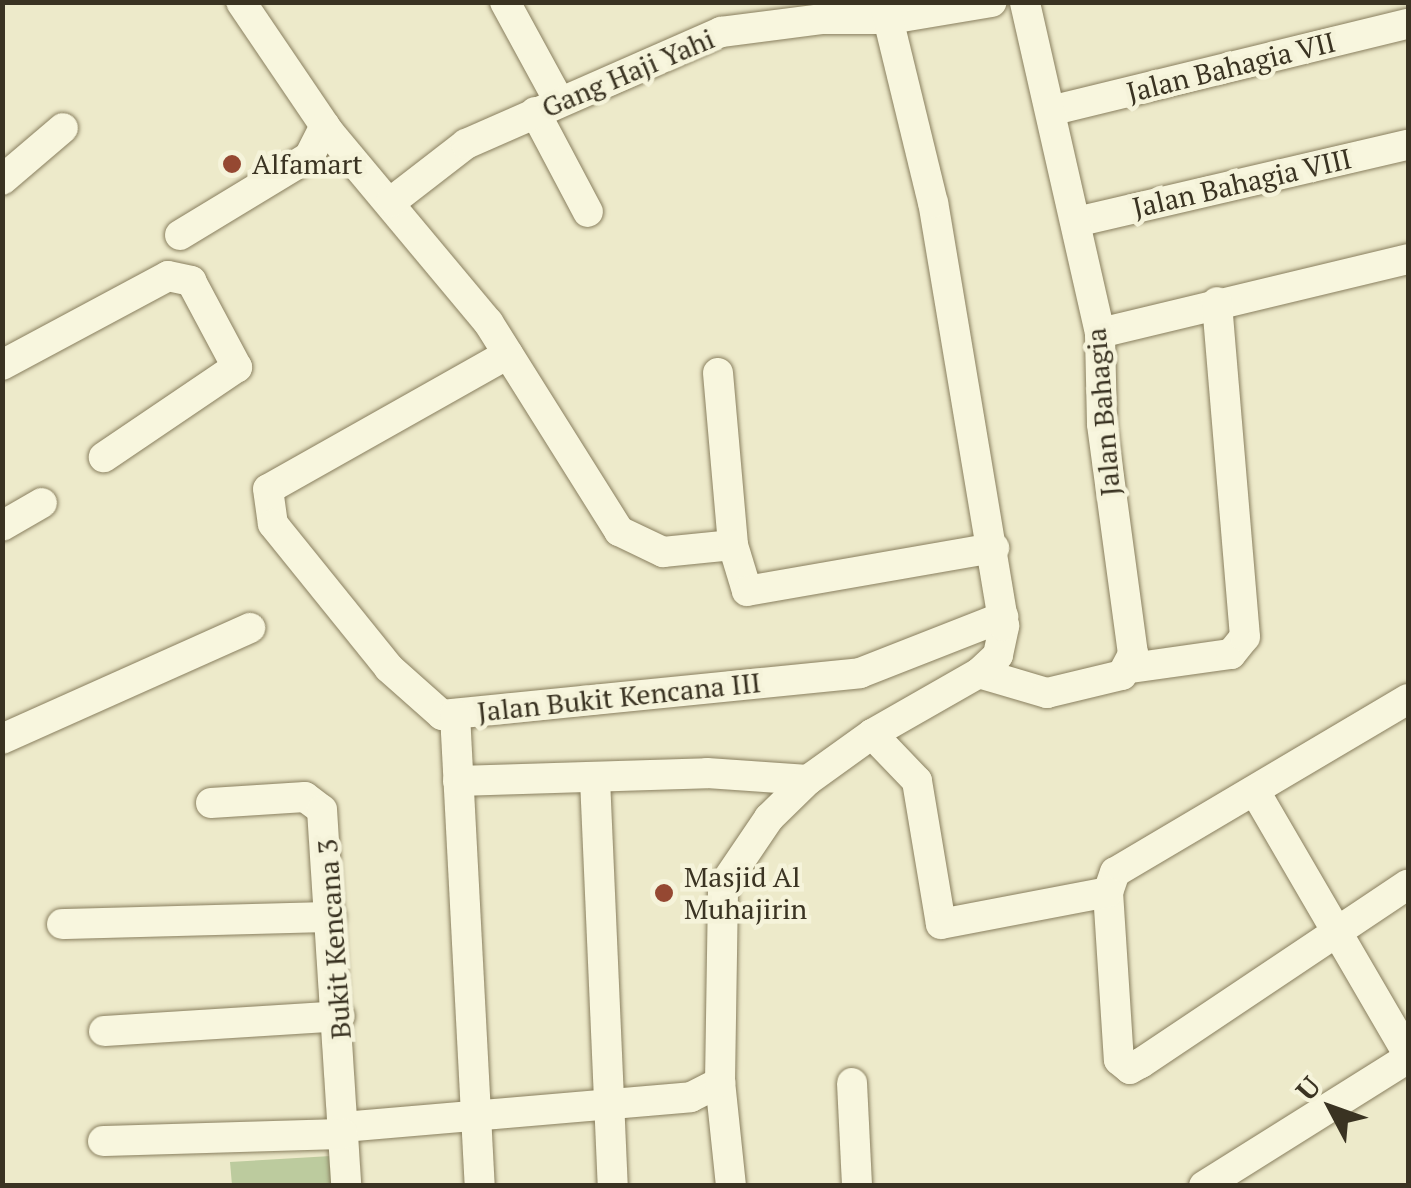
<!DOCTYPE html>
<html>
<head>
<meta charset="utf-8">
<style>
  body { margin:0 }
  #map { position:relative; width:1411px; height:1188px; overflow:hidden; background:#edeaca; font-family:"PT Serif",serif }
  div>[style] { position:absolute }
  .green>* { inset:0; background:#bccb9e }
  .roads { filter:drop-shadow(0 0 2px #897f5f) drop-shadow(0 0 2px #897f5f) }
  .minor>* { height:30px; margin:-15px; padding:0 15px; transform-origin:15px; border-radius:15px; background:#f8f6de }
  .dots>* { width:28px; height:28px; translate:-50% -50%; box-sizing:border-box; border:5px solid #f5f3da; border-radius:50% }
  span { translate:-50% -50%; white-space:nowrap; text-align:center; line-height:1.15; -webkit-text-stroke:9px #f5f3da; paint-order:stroke }
  .street-label { font-size:28px; color:#3a3322 }
  .poi-label { font-size:28px; color:#3a3322 }
  .left { translate:0 -50%; text-align:left }
  .frame { position:absolute; inset:0; border:5px solid #3a3322; pointer-events:none }
  .north { position:absolute; left:1281px; top:1058px; width:100px; height:100px; -webkit-text-stroke:8px #f5f3da; paint-order:stroke; rotate:311deg; font-size:28px; font-weight:700; line-height:40px; text-align:center; color:#3a3322 }
  .north::after { content:''; display:block; margin:auto; width:35px; height:45px; background:#3a3322; clip-path:polygon(50% 0,100% 100%,50% 72%,0 100%) }
</style>
</head>
<body>
<div id="map">
  <div class="green">
    <div style="clip-path:polygon(331px 1156px,333px 1185px,232px 1185px,230px 1162px)"></div>
  </div>
  <div class="roads">
    <div class="minor">
      <div style="left:241px;top:2px;width:157px;rotate:55.9deg"></div>
      <div style="left:329px;top:132px;width:248px;rotate:50.1deg"></div>
      <div style="left:488px;top:322px;width:247px;rotate:57.9deg"></div>
      <div style="left:619px;top:531px;width:49px;rotate:25.5deg"></div>
      <div style="left:663px;top:552px;width:70px;rotate:-5.7deg"></div>
      <div style="left:505px;top:2px;width:113px;rotate:61.4deg"></div>
      <div style="left:1054px;top:110px;width:364px;rotate:-13.7deg"></div>
      <div style="left:535px;top:112px;width:113px;rotate:62.1deg"></div>
      <div style="left:2px;top:180px;width:80px;rotate:-40.4deg"></div>
      <div style="left:391px;top:202px;width:95px;rotate:-37.7deg"></div>
      <div style="left:466px;top:144px;width:279px;rotate:-23.7deg"></div>
      <div style="left:721px;top:32px;width:103px;rotate:-7.3deg"></div>
      <div style="left:823px;top:19px;width:67px"></div>
      <div style="left:890px;top:19px;width:103px;rotate:-9.5deg"></div>
      <div style="left:1076px;top:222px;width:341px;rotate:-13.1deg"></div>
      <div style="left:180px;top:235px;width:151px;rotate:-31.2deg"></div>
      <div style="left:309px;top:157px;width:35px;rotate:-63deg"></div>
      <div style="left:1100px;top:333px;width:317px;rotate:-13.5deg"></div>
      <div style="left:508px;top:354px;width:275px;rotate:150.6deg"></div>
      <div style="left:268px;top:489px;width:35px;rotate:82deg"></div>
      <div style="left:273px;top:524px;width:185px;rotate:51.1deg"></div>
      <div style="left:389px;top:668px;width:71px;rotate:41.6deg"></div>
      <div style="left:442px;top:715px;width:420px;rotate:-5.7deg"></div>
      <div style="left:860px;top:673px;width:154px;rotate:-21.4deg"></div>
      <div style="left:2px;top:365px;width:188px;rotate:-28.2deg"></div>
      <div style="left:168px;top:276px;width:24px;rotate:12deg"></div>
      <div style="left:191px;top:281px;width:98px;rotate:61.9deg"></div>
      <div style="left:237px;top:367px;width:161px;rotate:145.9deg"></div>
      <div style="left:718px;top:373px;width:173px;rotate:85deg"></div>
      <div style="left:733px;top:545px;width:48px;rotate:73.1deg"></div>
      <div style="left:747px;top:591px;width:251px;rotate:-9.9deg"></div>
      <div style="left:2px;top:526px;width:46px;rotate:-29.9deg"></div>
      <div style="left:1131px;top:668px;width:101px;rotate:-8deg"></div>
      <div style="left:1231px;top:654px;width:22px;rotate:-51deg"></div>
      <div style="left:1245px;top:637px;width:336px;rotate:-94.8deg"></div>
      <div style="left:979px;top:673px;width:71px;rotate:16.4deg"></div>
      <div style="left:1047px;top:693px;width:77px;rotate:-13.5deg"></div>
      <div style="left:1122px;top:675px;width:24px;rotate:-62deg"></div>
      <div style="left:1133px;top:654px;width:232px;rotate:-97.7deg"></div>
      <div style="left:1102px;top:424px;width:91px;rotate:-91.3deg"></div>
      <div style="left:1100px;top:333px;width:339px;rotate:-102.8deg"></div>
      <div style="left:1408px;top:699px;width:340px;rotate:149.4deg"></div>
      <div style="left:1115px;top:872px;width:21px;rotate:109deg"></div>
      <div style="left:1108px;top:892px;width:168px;rotate:86.3deg"></div>
      <div style="left:1119px;top:1060px;width:14px;rotate:39deg"></div>
      <div style="left:1130px;top:1069px;width:13px;rotate:-29deg"></div>
      <div style="left:1141px;top:1063px;width:321px;rotate:-33.8deg"></div>
      <div style="left:455px;top:714px;width:473px;rotate:87deg"></div>
      <div style="left:872px;top:734px;width:65px;rotate:46.2deg"></div>
      <div style="left:917px;top:781px;width:145px;rotate:80.5deg"></div>
      <div style="left:941px;top:924px;width:170px;rotate:-10.8deg"></div>
      <div style="left:2px;top:739px;width:272px;rotate:-24.1deg"></div>
      <div style="left:595px;top:779px;width:407px;rotate:87.5deg"></div>
      <div style="left:458px;top:781px;width:249px;rotate:-1.8deg"></div>
      <div style="left:707px;top:773px;width:101px;rotate:4deg"></div>
      <div style="left:1256px;top:793px;width:302px;rotate:59.8deg"></div>
      <div style="left:211px;top:803px;width:94px;rotate:-3.7deg"></div>
      <div style="left:305px;top:797px;width:21px;rotate:37deg"></div>
      <div style="left:322px;top:810px;width:377px;rotate:86.3deg"></div>
      <div style="left:62px;top:924px;width:269px;rotate:-1.5deg"></div>
      <div style="left:104px;top:1031px;width:236px;rotate:-3.6deg"></div>
      <div style="left:852px;top:1083px;width:103px;rotate:87.2deg"></div>
      <div style="left:343px;top:1127px;width:349px;rotate:-4.9deg"></div>
      <div style="left:691px;top:1097px;width:33px;rotate:-27deg"></div>
      <div style="left:103px;top:1141px;width:240px;rotate:-1.7deg"></div>
      <div style="left:731px;top:1186px;width:105px;rotate:-96deg"></div>
      <div style="left:720px;top:1082px;width:196px;rotate:-89.1deg"></div>
      <div style="left:723px;top:886px;width:82px;rotate:-55.9deg"></div>
      <div style="left:769px;top:818px;width:54px;rotate:-44.3deg"></div>
      <div style="left:808px;top:780px;width:79px;rotate:-35.7deg"></div>
      <div style="left:872px;top:734px;width:123px;rotate:-29.7deg"></div>
      <div style="left:979px;top:673px;width:26px;rotate:-43deg"></div>
      <div style="left:998px;top:655px;width:30px;rotate:-78deg"></div>
      <div style="left:1004px;top:626px;width:429px;rotate:-99.5deg"></div>
      <div style="left:933px;top:203px;width:207px;rotate:-103.7deg"></div>
      <div style="left:1204px;top:1186px;width:241px;rotate:-32.1deg"></div>
    </div>
  </div>
  <div class="dots">
    <div style="left:232px;top:164px;background:#954832"></div>
    <div style="left:664px;top:893px;background:#954832"></div>
  </div>
  <div class="street-label">
    <span style="left:1231px;top:67px;rotate:-14deg">Jalan Bahagia VII</span>
    <span style="left:628px;top:73px;rotate:-23deg">Gang Haji Yahi</span>
    <span style="left:1242px;top:183px;rotate:-13deg">Jalan Bahagia VIII</span>
    <span style="left:1103px;top:412px;rotate:-95deg">Jalan Bahagia</span>
    <span style="left:619px;top:697px;rotate:-6deg">Jalan Bukit Kencana III</span>
    <span style="left:334px;top:939px;rotate:-94deg">Bukit Kencana 3</span>
  </div>
  <div class="poi-label">
    <span class="left" style="left:252px;top:164px">Alfamart</span>
    <span class="left" style="left:684px;top:893px">Masjid Al<br>Muhajirin</span>
  </div>
  <div class="frame"></div>
  <div class="north">U</div>
</div>
</body>
</html>
